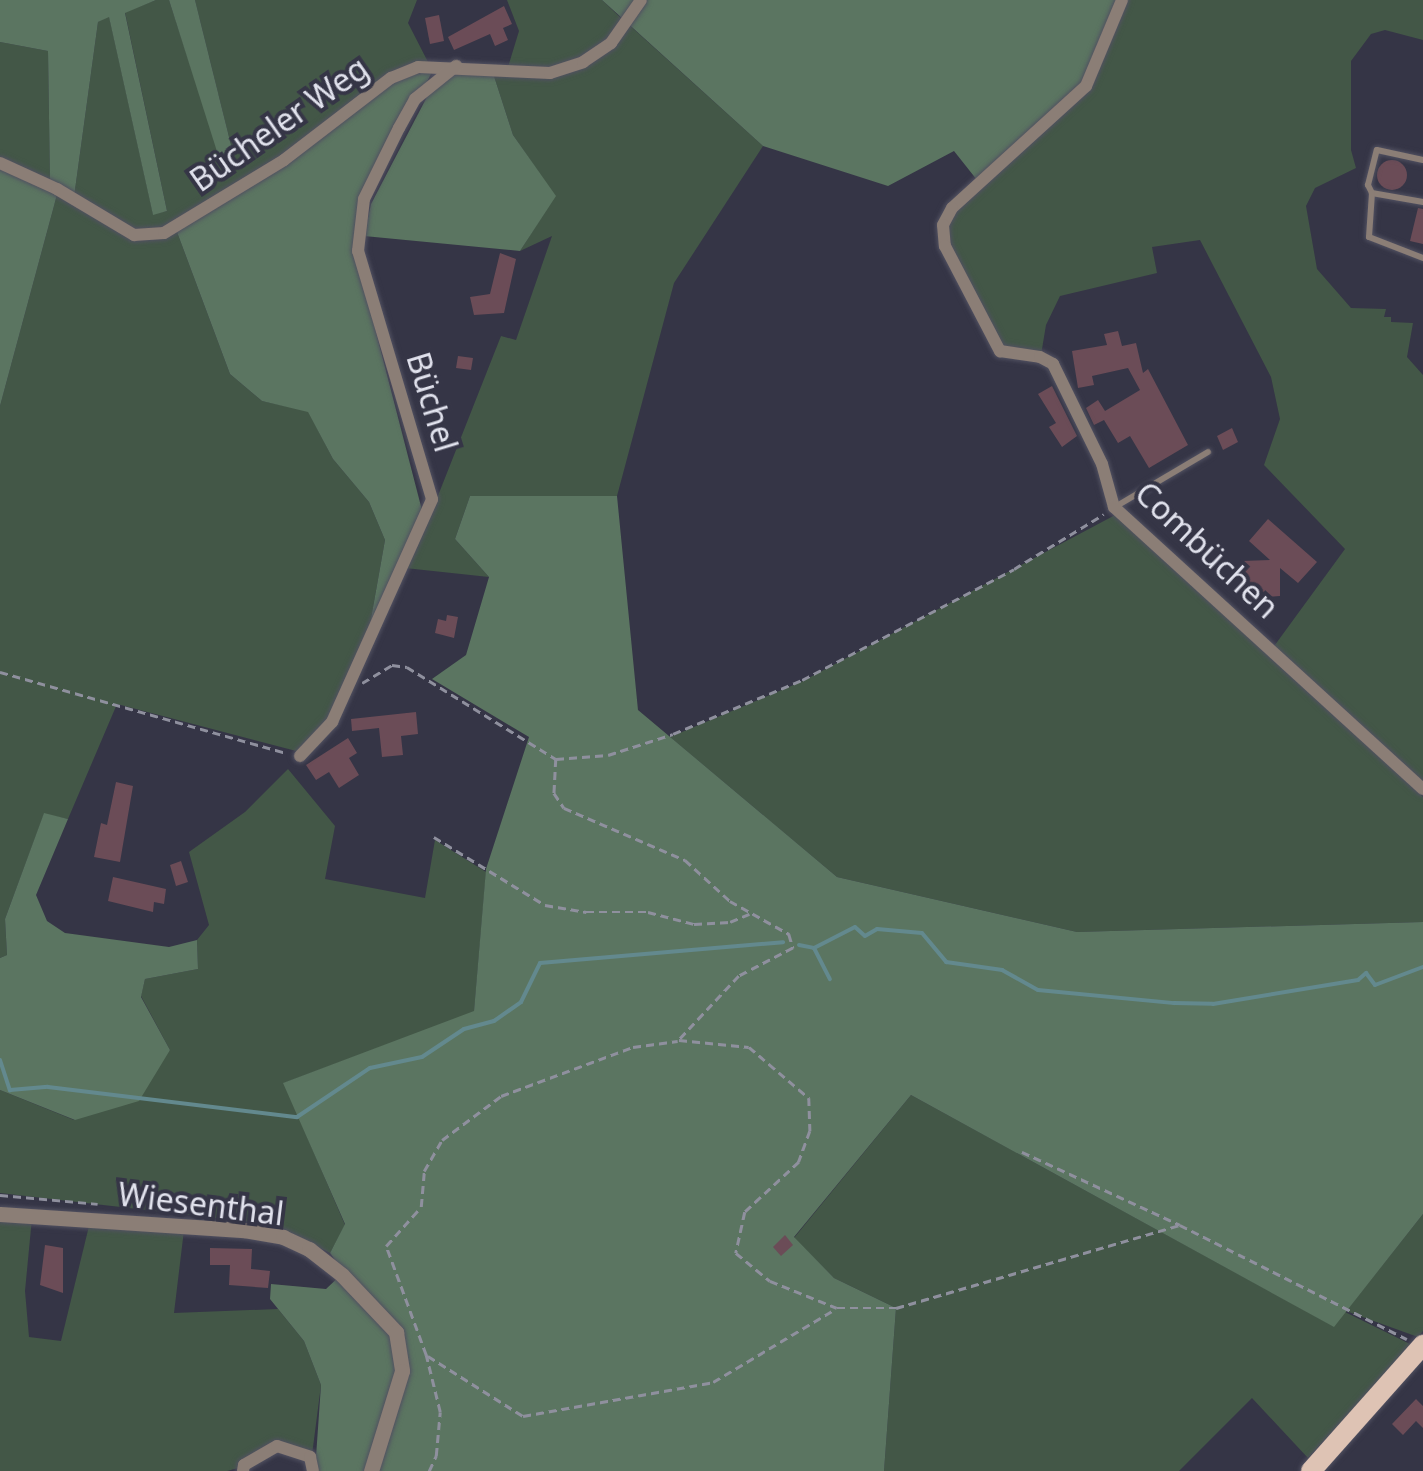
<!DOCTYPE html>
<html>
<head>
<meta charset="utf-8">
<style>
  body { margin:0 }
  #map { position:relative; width:1423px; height:1471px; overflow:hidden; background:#353546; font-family:"Noto Sans",sans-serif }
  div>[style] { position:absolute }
  .green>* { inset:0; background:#435747 }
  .forest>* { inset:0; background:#5b7561 }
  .stream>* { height:4px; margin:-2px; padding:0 2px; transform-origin:2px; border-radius:2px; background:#63898e }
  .building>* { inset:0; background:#6b4c57 }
  .round { border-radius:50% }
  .path>* { height:2.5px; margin-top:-1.25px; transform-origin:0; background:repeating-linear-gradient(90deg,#8f909e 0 8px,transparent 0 13px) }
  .roads { filter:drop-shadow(0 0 2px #515161) drop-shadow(0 0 2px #515161) }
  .service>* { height:6px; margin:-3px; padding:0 3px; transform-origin:3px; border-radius:3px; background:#8b7e76 }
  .minor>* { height:12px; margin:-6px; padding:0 6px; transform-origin:6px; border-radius:6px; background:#8b7e76 }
  .tertiary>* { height:15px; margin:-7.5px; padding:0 7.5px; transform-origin:7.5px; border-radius:7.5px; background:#8b7e76 }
  .primary>* { height:20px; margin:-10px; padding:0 10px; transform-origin:10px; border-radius:10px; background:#dec3b4 }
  span { translate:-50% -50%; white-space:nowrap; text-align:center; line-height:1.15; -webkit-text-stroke:8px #353546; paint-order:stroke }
  .street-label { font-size:32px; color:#e1e2ed }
</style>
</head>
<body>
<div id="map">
  <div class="green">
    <div style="clip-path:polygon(156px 0,169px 0,221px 160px,233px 153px,195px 0,417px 0,408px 23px,429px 64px,173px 227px,135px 232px,74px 197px,98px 22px,109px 16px,153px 214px,167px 211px,125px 12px)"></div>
    <div style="clip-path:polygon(507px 0,602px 0,625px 22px,609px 41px,581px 60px,550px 70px,508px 67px,519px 31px)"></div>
    <div style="clip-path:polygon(1125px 0,1423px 0,1423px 40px,1385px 30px,1371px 34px,1351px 61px,1351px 150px,1356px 168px,1315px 188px,1306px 206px,1317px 269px,1351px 308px,1386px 309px,1384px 317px,1391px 317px,1391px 322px,1413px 323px,1407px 357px,1423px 375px,1423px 787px,1272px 649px,1345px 549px,1264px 465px,1280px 419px,1271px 377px,1200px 240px,1152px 247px,1157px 273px,1060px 296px,1046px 325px,1041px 355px,1001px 350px,948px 247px,946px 227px,953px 211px)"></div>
    <div style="clip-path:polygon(628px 24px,763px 146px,674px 283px,617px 496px,470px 496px,455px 539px,489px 577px,405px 568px,428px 521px,501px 336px,516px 340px,552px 236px,520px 251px,555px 196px,513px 135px,493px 73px,581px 64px)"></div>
    <div style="clip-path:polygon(0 42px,48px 51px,50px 183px,0 160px)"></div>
    <div style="clip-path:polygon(58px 191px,133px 239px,177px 232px,230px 374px,262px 401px,308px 411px,333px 459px,369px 502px,385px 540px,369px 630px,330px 721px,300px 752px,117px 704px,68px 819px,44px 814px,5px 919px,7px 955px,0 958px,0 406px)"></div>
    <div style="clip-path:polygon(1117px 514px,1423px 797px,1423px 922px,1077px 932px,837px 877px,670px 737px,803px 681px)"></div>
    <div style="clip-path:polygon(288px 769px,335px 826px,325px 879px,425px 898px,435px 840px,486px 872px,474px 1012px,284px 1083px,345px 1225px,330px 1253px,276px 1225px,0 1193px,0 1090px,74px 1120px,170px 1050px,141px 996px,145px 979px,198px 969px,197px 940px,209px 925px,189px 852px,245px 812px)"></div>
    <div style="clip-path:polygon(911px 1095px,1333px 1326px,1345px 1312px,1412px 1345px,1308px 1458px,1252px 1398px,1179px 1471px,884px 1471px,896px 1308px,834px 1278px,794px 1238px)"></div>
    <div style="clip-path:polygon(1423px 1214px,1423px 1331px,1418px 1337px,1346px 1311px)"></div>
    <div style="clip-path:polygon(0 1216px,32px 1218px,25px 1291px,29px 1337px,61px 1341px,89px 1226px,184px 1230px,174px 1313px,278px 1309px,304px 1341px,321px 1385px,312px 1455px,276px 1444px,242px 1467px,227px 1471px,0 1471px)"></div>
  </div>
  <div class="forest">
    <div style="clip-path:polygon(0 0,156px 0,125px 13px,167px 211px,153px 215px,109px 17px,98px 22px,74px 197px,50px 183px,48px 51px,0 42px)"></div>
    <div style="clip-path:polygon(169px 0,195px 0,233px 153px,220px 161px)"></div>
    <div style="clip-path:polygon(602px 0,1119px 0,1081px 87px,977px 180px,954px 151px,888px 186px,763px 146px)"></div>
    <div style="clip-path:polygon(433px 70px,365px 203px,355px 251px,424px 518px,369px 630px,385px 540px,369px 502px,333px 459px,308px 412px,262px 401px,230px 374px,177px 232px,394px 80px)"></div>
    <div style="clip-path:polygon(441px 70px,493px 73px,513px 135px,556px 196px,520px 251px,364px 236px,371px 204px)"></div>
    <div style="clip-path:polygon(0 165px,58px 191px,0 406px)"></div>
    <div style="clip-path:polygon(470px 496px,617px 496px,638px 710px,837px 877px,1077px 932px,1423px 922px,1423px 1214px,1334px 1327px,911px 1095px,794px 1237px,834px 1278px,896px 1308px,884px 1471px,315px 1471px,321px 1385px,304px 1341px,270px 1299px,271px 1284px,326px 1289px,344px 1272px,330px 1253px,345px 1224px,283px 1083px,474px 1011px,486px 869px,529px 737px,432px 679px,466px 655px,489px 577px,455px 539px)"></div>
    <div style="clip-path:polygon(44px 813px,68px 819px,36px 895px,47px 921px,65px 933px,169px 947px,197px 940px,198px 969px,145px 979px,141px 997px,170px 1050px,139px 1101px,75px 1120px,0 1090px,0 958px,7px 955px,5px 919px)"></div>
  </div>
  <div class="stream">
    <div style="left:799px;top:945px;width:15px;rotate:11deg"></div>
    <div style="left:814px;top:948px;width:46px;rotate:-27.1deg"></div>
    <div style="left:855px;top:927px;width:13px;rotate:42deg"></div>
    <div style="left:865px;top:936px;width:14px;rotate:-30deg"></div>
    <div style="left:877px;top:929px;width:45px;rotate:5.1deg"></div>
    <div style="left:922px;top:933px;width:38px;rotate:50deg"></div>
    <div style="left:946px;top:962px;width:57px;rotate:8.1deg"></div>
    <div style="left:1002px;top:970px;width:41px;rotate:29.1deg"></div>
    <div style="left:1038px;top:990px;width:137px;rotate:5.5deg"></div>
    <div style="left:1174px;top:1003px;width:39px;rotate:1deg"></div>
    <div style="left:1213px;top:1004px;width:147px;rotate:-9.4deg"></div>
    <div style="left:1358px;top:980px;width:11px;rotate:-41deg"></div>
    <div style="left:1366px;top:973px;width:15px;rotate:53deg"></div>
    <div style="left:1375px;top:985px;width:51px;rotate:-20.6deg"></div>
    <div style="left:814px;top:948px;width:35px;rotate:63deg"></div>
    <div style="left:0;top:1060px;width:32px;rotate:72deg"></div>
    <div style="left:10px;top:1090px;width:38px;rotate:-5deg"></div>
    <div style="left:48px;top:1087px;width:251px;rotate:6.9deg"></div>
    <div style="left:297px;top:1117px;width:88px;rotate:-33.9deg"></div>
    <div style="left:370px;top:1068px;width:53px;rotate:-11.9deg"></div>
    <div style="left:422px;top:1057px;width:50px;rotate:-33.7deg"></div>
    <div style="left:464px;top:1029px;width:31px;rotate:-15deg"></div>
    <div style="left:494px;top:1021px;width:33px;rotate:-35deg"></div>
    <div style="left:521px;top:1002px;width:43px;rotate:-64deg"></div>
    <div style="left:540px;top:963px;width:244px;rotate:-4.9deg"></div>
  </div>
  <div class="building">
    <div style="clip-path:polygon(504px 6px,512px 24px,503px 28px,508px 40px,495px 46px,490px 34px,454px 50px,448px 37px)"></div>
    <div style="clip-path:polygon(439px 15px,444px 41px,430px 44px,425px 18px)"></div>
    <div class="round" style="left:1377px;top:160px;width:30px;height:30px"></div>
    <div style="clip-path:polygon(1418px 208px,1423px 209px,1423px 244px,1410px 241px)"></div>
    <div style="clip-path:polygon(500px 253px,516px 259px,504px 313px,474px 315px,470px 297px,490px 294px)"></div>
    <div style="clip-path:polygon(1118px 331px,1122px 346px,1136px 343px,1143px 373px,1148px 369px,1188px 445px,1149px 468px,1130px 436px,1118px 443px,1104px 420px,1094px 425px,1086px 408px,1098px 400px,1105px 411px,1140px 390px,1128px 368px,1092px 376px,1094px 385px,1078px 388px,1072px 351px,1107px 345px,1104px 334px)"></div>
    <div style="clip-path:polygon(458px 356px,473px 358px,471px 370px,456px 368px)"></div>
    <div style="clip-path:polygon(1052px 386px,1077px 436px,1062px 447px,1049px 427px,1056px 423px,1038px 394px)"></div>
    <div style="clip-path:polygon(1232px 428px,1238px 442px,1223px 450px,1217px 436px)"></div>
    <div style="clip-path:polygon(1268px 519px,1317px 562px,1298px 583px,1280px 568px,1280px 596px,1245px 599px,1242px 561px,1270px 560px,1249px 541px)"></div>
    <div style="clip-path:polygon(447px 615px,458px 617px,454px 638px,435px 633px,438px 619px,446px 621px)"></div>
    <div style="clip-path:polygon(416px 712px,418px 734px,401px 736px,403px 755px,382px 757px,379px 728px,352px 731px,351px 719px)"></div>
    <div style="clip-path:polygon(348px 738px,357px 753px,349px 758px,359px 775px,339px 788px,329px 772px,316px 780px,306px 765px)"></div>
    <div style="clip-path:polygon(116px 782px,133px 786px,120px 862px,94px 857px,101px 823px,107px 825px)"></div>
    <div style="clip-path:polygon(181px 861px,188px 882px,176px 886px,170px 865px)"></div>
    <div style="clip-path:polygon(113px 877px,166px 889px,164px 904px,154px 902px,153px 912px,108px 901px)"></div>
    <div style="clip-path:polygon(785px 1235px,793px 1245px,781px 1256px,773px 1247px)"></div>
    <div style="clip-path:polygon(45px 1245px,63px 1248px,63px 1293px,40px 1285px)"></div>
    <div style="clip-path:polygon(210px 1248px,252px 1249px,251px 1269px,270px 1271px,268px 1288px,229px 1285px,230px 1265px,210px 1265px)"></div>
    <div style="clip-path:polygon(1416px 1399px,1423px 1406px,1423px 1428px,1416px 1421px,1403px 1435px,1392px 1424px)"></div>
  </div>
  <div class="path">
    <div style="left:0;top:672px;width:298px;rotate:15.8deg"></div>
    <div style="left:362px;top:683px;width:35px;rotate:-31deg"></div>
    <div style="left:392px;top:665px;width:15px;rotate:8deg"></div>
    <div style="left:407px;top:667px;width:175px;rotate:31.7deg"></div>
    <div style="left:556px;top:759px;width:52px;rotate:-4.4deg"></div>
    <div style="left:608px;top:755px;width:68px;rotate:-17.9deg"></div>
    <div style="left:673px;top:734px;width:140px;rotate:-22.7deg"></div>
    <div style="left:802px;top:680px;width:239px;rotate:-27.6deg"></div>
    <div style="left:1014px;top:569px;width:105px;rotate:-31.4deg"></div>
    <div style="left:556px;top:759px;width:34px;rotate:93deg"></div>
    <div style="left:554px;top:793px;width:18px;rotate:56deg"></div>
    <div style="left:564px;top:808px;width:132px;rotate:23.3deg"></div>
    <div style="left:685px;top:860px;width:61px;rotate:42.3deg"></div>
    <div style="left:730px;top:901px;width:68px;rotate:29.2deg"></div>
    <div style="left:789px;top:934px;width:15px;rotate:74deg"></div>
    <div style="left:793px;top:948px;width:61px;rotate:152.6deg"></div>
    <div style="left:739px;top:976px;width:88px;rotate:133.2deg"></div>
    <div style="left:679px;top:1040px;width:70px;rotate:5.7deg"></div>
    <div style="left:749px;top:1047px;width:79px;rotate:40.4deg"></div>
    <div style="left:809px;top:1098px;width:33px;rotate:88deg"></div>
    <div style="left:810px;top:1131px;width:33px;rotate:110deg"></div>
    <div style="left:799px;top:1162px;width:74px;rotate:137.2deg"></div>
    <div style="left:745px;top:1212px;width:42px;rotate:102.4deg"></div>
    <div style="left:736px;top:1253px;width:44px;rotate:39.5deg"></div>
    <div style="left:770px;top:1281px;width:72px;rotate:21.9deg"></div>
    <div style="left:837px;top:1308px;width:59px"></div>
    <div style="left:896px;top:1308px;width:296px;rotate:-16.3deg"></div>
    <div style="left:434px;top:837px;width:130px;rotate:31.5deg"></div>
    <div style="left:545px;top:905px;width:42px;rotate:9.7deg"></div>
    <div style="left:586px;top:912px;width:62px"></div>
    <div style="left:648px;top:912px;width:48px;rotate:14.6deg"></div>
    <div style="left:694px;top:924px;width:36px;rotate:-3deg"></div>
    <div style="left:730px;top:922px;width:21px;rotate:-23deg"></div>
    <div style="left:1022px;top:1152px;width:174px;rotate:24.8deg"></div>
    <div style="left:1180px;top:1225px;width:254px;rotate:26.7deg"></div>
    <div style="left:0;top:1195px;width:98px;rotate:5.2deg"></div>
    <div style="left:428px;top:1356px;width:112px;rotate:32.3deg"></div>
    <div style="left:523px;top:1416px;width:193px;rotate:-10.1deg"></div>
    <div style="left:713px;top:1382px;width:141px;rotate:-30.8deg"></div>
    <div style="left:429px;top:1471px;width:17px;rotate:-65deg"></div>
    <div style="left:436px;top:1456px;width:44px;rotate:-84.8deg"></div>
    <div style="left:440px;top:1412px;width:59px;rotate:-103.8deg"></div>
    <div style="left:426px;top:1355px;width:116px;rotate:-110.2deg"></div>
    <div style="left:386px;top:1246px;width:52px;rotate:-48.1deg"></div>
    <div style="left:421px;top:1207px;width:36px;rotate:-85deg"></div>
    <div style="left:424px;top:1171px;width:36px;rotate:-60deg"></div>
    <div style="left:442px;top:1140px;width:74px;rotate:-36.7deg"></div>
    <div style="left:501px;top:1096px;width:141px;rotate:-20.4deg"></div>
    <div style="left:633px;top:1047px;width:45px;rotate:-7.6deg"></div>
  </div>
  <div class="roads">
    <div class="service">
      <div style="left:1372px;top:193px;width:9px;rotate:-117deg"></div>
      <div style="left:1368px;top:185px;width:36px;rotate:-76deg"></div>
      <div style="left:1377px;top:150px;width:47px;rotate:12.3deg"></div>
      <div style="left:1423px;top:202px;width:52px;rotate:-170deg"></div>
      <div style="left:1372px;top:193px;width:44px;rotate:93.9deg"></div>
      <div style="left:1369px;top:237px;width:58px;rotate:21.3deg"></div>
      <div style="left:1115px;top:507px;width:108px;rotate:-30.6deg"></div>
    </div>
    <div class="minor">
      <div style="left:1122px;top:0;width:93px;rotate:112.7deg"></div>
      <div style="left:1086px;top:86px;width:181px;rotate:137.7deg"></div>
      <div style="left:952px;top:208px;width:19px;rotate:118deg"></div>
      <div style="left:943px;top:225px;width:21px;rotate:85deg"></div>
      <div style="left:945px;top:246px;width:119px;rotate:62.4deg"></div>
      <div style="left:1000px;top:351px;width:40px;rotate:8.5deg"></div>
      <div style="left:1040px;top:357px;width:15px;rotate:28deg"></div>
      <div style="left:1053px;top:364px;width:111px;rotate:63.9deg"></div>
      <div style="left:1102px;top:464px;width:45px;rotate:74.4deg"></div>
      <div style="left:1114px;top:507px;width:418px;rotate:42.4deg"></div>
      <div style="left:0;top:163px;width:63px;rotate:24.5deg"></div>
      <div style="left:57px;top:189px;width:90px;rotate:30.9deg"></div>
      <div style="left:134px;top:235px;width:30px;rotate:-4deg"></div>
      <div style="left:164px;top:233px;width:140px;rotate:-31.3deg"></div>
      <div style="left:284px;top:160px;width:135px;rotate:-37.5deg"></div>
      <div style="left:391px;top:78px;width:29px;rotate:-22deg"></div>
      <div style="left:418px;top:67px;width:132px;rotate:2.6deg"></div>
      <div style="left:550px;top:73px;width:35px;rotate:-18deg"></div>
      <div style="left:583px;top:62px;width:34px;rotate:-34deg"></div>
      <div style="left:611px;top:43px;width:52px;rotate:-55.1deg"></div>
      <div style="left:300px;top:756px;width:47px;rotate:-46.7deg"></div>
      <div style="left:332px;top:722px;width:244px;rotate:-65.8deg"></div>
      <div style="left:432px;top:499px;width:259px;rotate:-106.6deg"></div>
      <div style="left:358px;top:251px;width:52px;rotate:-83.4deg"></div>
      <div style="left:364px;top:199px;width:79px;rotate:-63.8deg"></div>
      <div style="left:399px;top:128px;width:33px;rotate:-61deg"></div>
      <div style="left:415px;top:99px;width:53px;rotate:-38.8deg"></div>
      <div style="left:243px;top:1471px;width:6px;rotate:-81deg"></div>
      <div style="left:244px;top:1465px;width:38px;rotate:-30deg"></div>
      <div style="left:277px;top:1446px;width:35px;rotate:18deg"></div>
      <div style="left:310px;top:1457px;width:14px;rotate:78deg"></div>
    </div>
    <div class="tertiary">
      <div style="left:0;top:1214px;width:245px;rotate:3.8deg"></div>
      <div style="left:244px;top:1230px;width:40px;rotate:10deg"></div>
      <div style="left:283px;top:1237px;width:29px;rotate:25deg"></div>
      <div style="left:309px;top:1249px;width:42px;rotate:38.2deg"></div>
      <div style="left:342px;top:1275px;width:79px;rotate:46.5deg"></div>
      <div style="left:396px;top:1332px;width:39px;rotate:81deg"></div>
      <div style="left:402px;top:1371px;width:105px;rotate:107.2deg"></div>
    </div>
    <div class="primary">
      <div style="left:1311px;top:1471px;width:169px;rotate:-48.4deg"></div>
    </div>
  </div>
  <div class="street-label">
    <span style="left:279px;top:124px;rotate:-35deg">Bücheler Weg</span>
    <span style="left:432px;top:402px;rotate:73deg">Büchel</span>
    <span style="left:1207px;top:550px;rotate:43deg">Combüchen</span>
    <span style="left:201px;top:1204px;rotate:7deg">Wiesenthal</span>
  </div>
</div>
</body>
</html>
